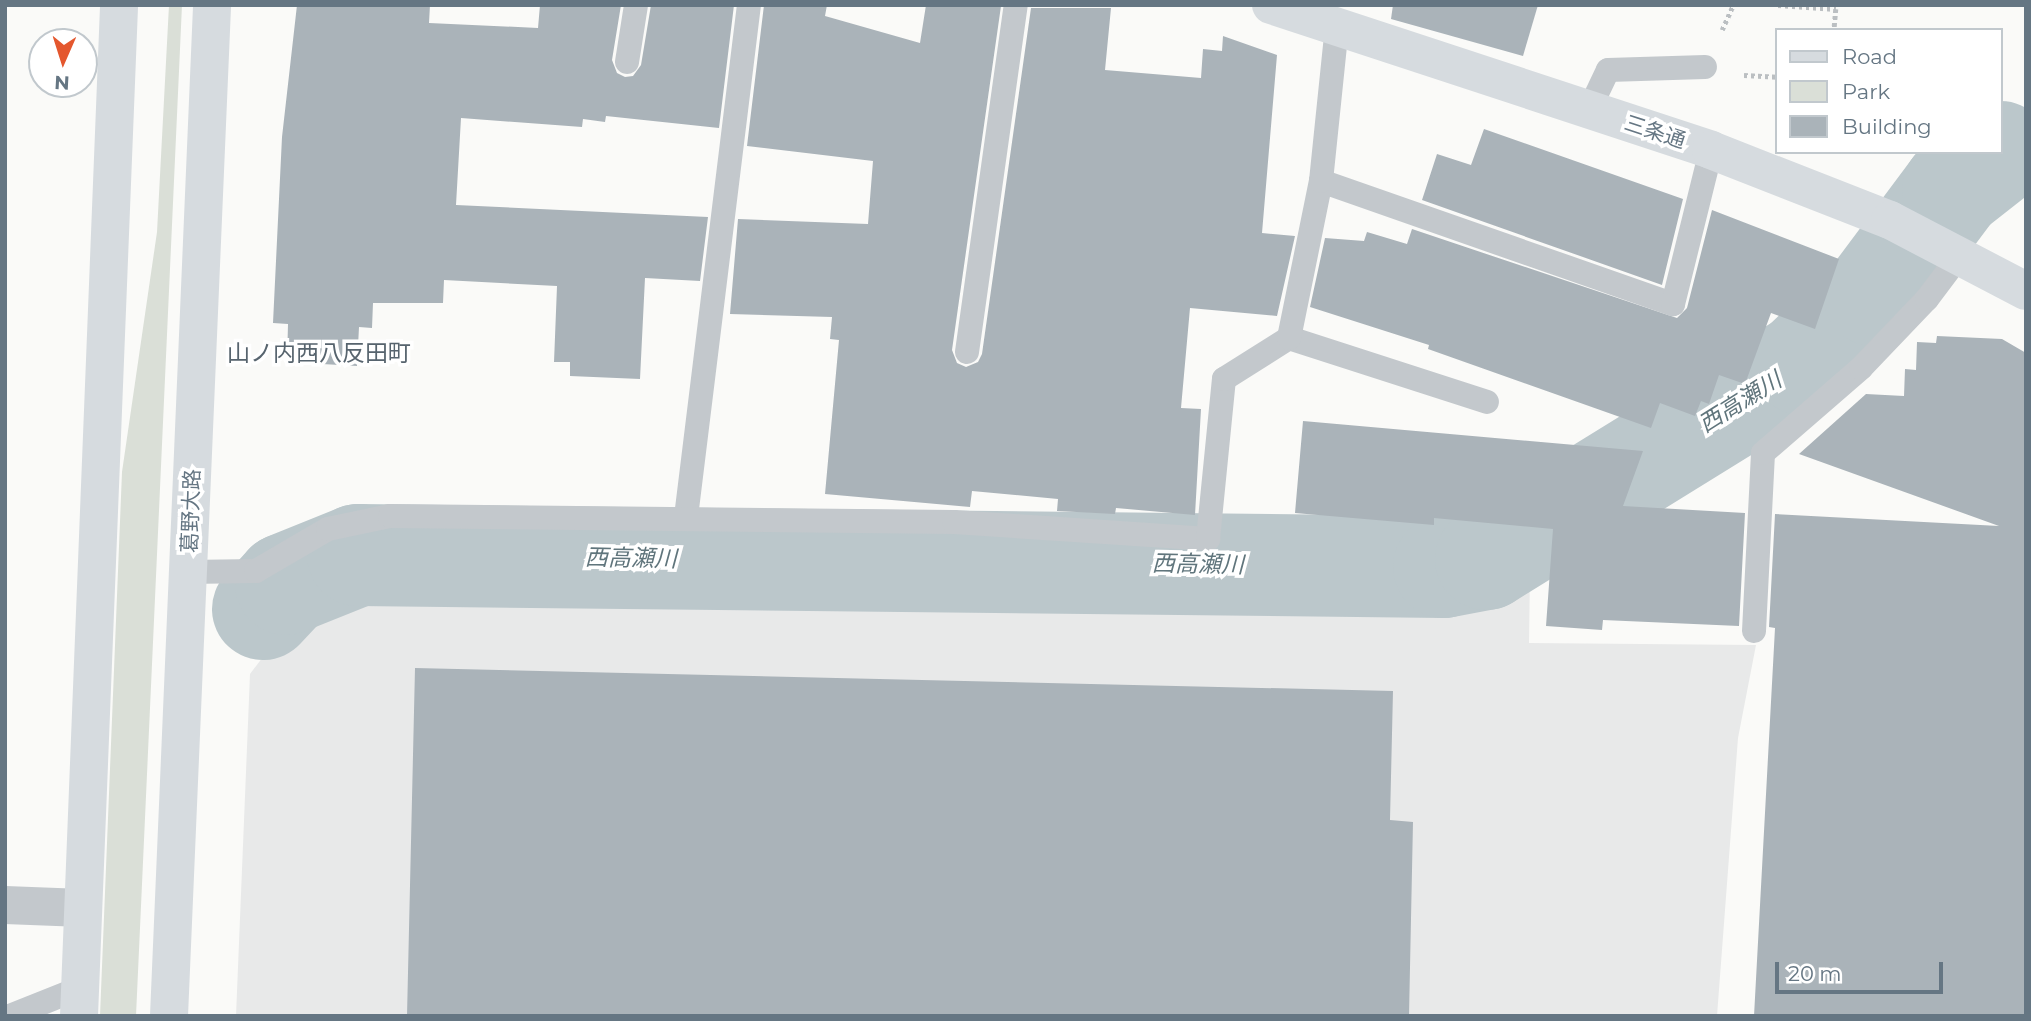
<!DOCTYPE html>
<html>
<head>
<meta charset="utf-8">
<style>
  body { margin:0 }
  #map { position:relative; width:2031px; height:1021px; overflow:hidden; background:#fafaf8; font-family:Montserrat,"Noto Sans JP",sans-serif }
  div>[style] { position:absolute }
  .built>* { inset:0; background:#e8e9e9 }
  .green>* { inset:0; background:#dadfd7 }
  .river>* { height:102px; margin:-51px; padding:0 51px; transform-origin:51px; border-radius:51px; background:#bbc7cb }
  .building>* { inset:0; background:#aab3b9 }
  .path>* { height:4.5px; margin-top:-2.25px; transform-origin:0; background:repeating-linear-gradient(90deg,#bbbfc2 0 3.5px,transparent 0 7px) }
  .lane>* { height:24px; margin:-12px; padding:0 12px; transform-origin:12px; border-radius:12px; background:#c3c8cc }
  .street>* { height:38px; margin:-19px; padding:0 19px; transform-origin:19px; border-radius:19px; background:#c3c8cc }
  .secondary>* { height:38px; margin:-19px; padding:0 19px; transform-origin:19px; border-radius:19px; background:#d6dbdf }
  span { translate:-50% -50%; white-space:nowrap; text-align:center; line-height:1.15; -webkit-text-stroke:7px #fff; paint-order:stroke }
  .street-label { font-size:21px; color:#657683 }
  .neighbourhood-label { font-size:23px; color:#57646e }
  .water-label { font-size:23px; color:#60757c; font-style:italic }
  .frame { position:absolute; inset:0; border:7px solid #657683; pointer-events:none }
  .legend { position:absolute; left:1775px; top:28px; width:228px; height:126px; box-sizing:border-box; background:#fff; border:2px solid #c1c8cd; margin:0; padding:9px 12px; list-style:none; font-size:21px; color:#657683 }
  .legend li { display:flex; align-items:center; gap:14px; height:35px }
  .legend b { width:35px; border:2px solid #c1c8cd }
  .north { position:absolute; left:28px; top:28px; width:70px; height:70px; box-sizing:border-box; background:#fff; border:2px solid #c1c8cd; border-radius:50%; rotate:183deg; font-size:19px; font-weight:700; line-height:28px; text-align:center; color:#657683 }
  .north::after { content:''; display:block; margin:auto; width:24px; height:32px; background:#e4572e; clip-path:polygon(50% 0,100% 100%,50% 72%,0 100%) }
  .scale { position:absolute; left:1775px; top:962px; width:168px; height:32px; box-sizing:border-box; border:4px solid #657683; border-top:0; padding-left:9px; font-size:21px; line-height:24px; white-space:nowrap; color:#657683; -webkit-text-stroke:5px #fff; paint-order:stroke }
</style>
</head>
<body>
<div id="map">
  <div class="built">
    <div style="clip-path:polygon(1530px 572px,1529px 643px,1756px 645px,1738px 738px,1717px 1016px,236px 1016px,250px 674px,272px 645px,300px 621px,332px 601px,366px 588px,403px 581px,1436px 600px)"></div>
  </div>
  <div class="green">
    <div style="clip-path:polygon(169px 5px,182px 5px,136px 1016px,100px 1016px,122px 472px,157px 232px)"></div>
  </div>
  <div class="river">
    <div style="left:263px;top:609px;width:34px;rotate:-47deg"></div>
    <div style="left:286px;top:584px;width:78px;rotate:-21.9deg"></div>
    <div style="left:358px;top:555px;width:1086px;rotate:0.63deg"></div>
    <div style="left:1444px;top:567px;width:43px;rotate:-10.8deg"></div>
    <div style="left:1486px;top:559px;width:371px;rotate:-31.7deg"></div>
    <div style="left:1802px;top:364px;width:100px;rotate:-43.8deg"></div>
    <div style="left:1874px;top:295px;width:132px;rotate:-53.3deg"></div>
    <div style="left:1953px;top:189px;width:60px;rotate:-38.2deg"></div>
  </div>
  <div class="building">
    <div style="clip-path:polygon(297px 5px,430px 5px,429px 23px,538px 28px,540px 5px,621px 5px,612px 60px,617px 73px,625px 77px,633px 76px,641px 65px,651px 5px,734px 5px,719px 128px,606px 116px,605px 122px,583px 119px,582px 127px,461px 118px,456px 205px,708px 217px,700px 281px,645px 278px,640px 379px,570px 376px,570px 362px,554px 362px,557px 286px,444px 280px,443px 303px,373px 303px,372px 328px,359px 327px,357px 366px,287px 362px,288px 324px,273px 323px,282px 137px)"></div>
    <div style="clip-path:polygon(764px 5px,827px 5px,825px 16px,920px 43px,926px 5px,1001px 6px,952px 350px,957px 363px,966px 367px,978px 362px,982px 354px,1031px 8px,1111px 8px,1105px 70px,1201px 78px,1203px 49px,1222px 51px,1223px 36px,1277px 55px,1262px 233px,1295px 236px,1277px 316px,1190px 308px,1181px 408px,1201px 409px,1195px 515px,1116px 508px,1115px 514px,1057px 511px,1058px 499px,972px 491px,970px 507px,825px 494px,839px 340px,830px 339px,832px 317px,730px 314px,738px 219px,868px 224px,873px 161px,747px 146px)"></div>
    <div style="clip-path:polygon(1393px 5px,1538px 5px,1523px 56px,1391px 19px)"></div>
    <div style="clip-path:polygon(1484px 129px,1683px 199px,1662px 285px,1422px 200px,1437px 154px,1471px 165px)"></div>
    <div style="clip-path:polygon(1712px 210px,1839px 259px,1815px 329px,1771px 313px,1745px 384px,1719px 375px,1709px 404px,1701px 401px,1695px 416px,1660px 403px,1651px 428px,1428px 349px,1429px 345px,1310px 307px,1325px 238px,1364px 241px,1367px 232px,1407px 244px,1412px 229px,1677px 318px,1687px 308px)"></div>
    <div style="clip-path:polygon(1937px 336px,2002px 339px,2026px 353px,2026px 1016px,1754px 1016px,1775px 628px,1769px 627px,1775px 514px,1999px 526px,1799px 454px,1866px 394px,1904px 396px,1905px 369px,1916px 370px,1917px 342px,1936px 343px)"></div>
    <div style="clip-path:polygon(1303px 421px,1643px 451px,1623px 506px,1745px 513px,1739px 626px,1603px 620px,1602px 630px,1546px 626px,1553px 529px,1434px 518px,1434px 525px,1295px 513px)"></div>
    <div style="clip-path:polygon(415px 668px,1393px 691px,1390px 820px,1413px 822px,1409px 1016px,407px 1016px)"></div>
  </div>
  <div class="path">
    <div style="left:1778px;top:5px;width:58px;rotate:3.9deg"></div>
    <div style="left:1836px;top:9px;width:21px;rotate:95deg"></div>
    <div style="left:1722px;top:30px;width:27px;rotate:-66deg"></div>
    <div style="left:1744px;top:75px;width:33px;rotate:3deg"></div>
  </div>
  <div class="lane">
    <div style="left:627px;top:62px;width:58px;rotate:-81deg"></div>
    <div style="left:1589px;top:110px;width:44px;rotate:-64.6deg"></div>
    <div style="left:1608px;top:70px;width:97px;rotate:-1.8deg"></div>
    <div style="left:1321px;top:181px;width:373px;rotate:19.3deg"></div>
    <div style="left:1673px;top:304px;width:159px;rotate:-76.1deg"></div>
    <div style="left:1289px;top:338px;width:208px;rotate:17.9deg"></div>
    <div style="left:967px;top:352px;width:350px;rotate:-82deg"></div>
    <div style="left:686px;top:517px;width:516px;rotate:-82.99deg"></div>
    <div style="left:188px;top:572px;width:68px;rotate:-0.8deg"></div>
    <div style="left:256px;top:571px;width:83px;rotate:-30.3deg"></div>
    <div style="left:328px;top:529px;width:63px;rotate:-11.8deg"></div>
    <div style="left:390px;top:516px;width:564px;rotate:0.61deg"></div>
    <div style="left:954px;top:522px;width:255px;rotate:3.8deg"></div>
    <div style="left:1208px;top:539px;width:161px;rotate:-84.3deg"></div>
    <div style="left:1224px;top:379px;width:77px;rotate:-32.2deg"></div>
    <div style="left:1289px;top:338px;width:160px;rotate:-78.5deg"></div>
    <div style="left:1321px;top:181px;width:156px;rotate:-84.1deg"></div>
    <div style="left:1754px;top:631px;width:178px;rotate:-87.1deg"></div>
    <div style="left:1763px;top:453px;width:130px;rotate:-40.9deg"></div>
    <div style="left:1861px;top:368px;width:95px;rotate:-46.3deg"></div>
    <div style="left:1927px;top:299px;width:55px;rotate:-53.1deg"></div>
    <div style="left:10px;top:1016px;width:75px;rotate:-21.8deg"></div>
  </div>
  <div class="street">
    <div style="left:5px;top:905px;width:78px;rotate:2.2deg"></div>
  </div>
  <div class="secondary">
    <div style="left:1271px;top:5px;width:463px;rotate:18.2deg"></div>
    <div style="left:1711px;top:150px;width:192px;rotate:21.4deg"></div>
    <div style="left:1890px;top:220px;width:153px;rotate:27.6deg"></div>
    <div style="left:79px;top:1016px;width:1012px;rotate:-87.73deg"></div>
    <div style="left:169px;top:1016px;width:1012px;rotate:-87.56deg"></div>
  </div>
  <div class="street-label">
    <span style="left:1655px;top:132px;rotate:18deg">三条通</span>
    <span style="left:191px;top:511px;rotate:-88deg">葛野大路</span>
  </div>
  <div class="neighbourhood-label">
    <span style="left:319px;top:353px">山ノ内西八反田町</span>
  </div>
  <div class="water-label">
    <span style="left:1740px;top:402px;rotate:-32deg">西高瀬川</span>
    <span style="left:631px;top:558px;rotate:1deg">西高瀬川</span>
    <span style="left:1198px;top:564px;rotate:1deg">西高瀬川</span>
  </div>
  <div class="frame"></div>
  <ul class="legend">
  <li><b style="height:9px;background:#d6dbdf"></b>Road</li>
  <li><b style="height:19px;background:#dadfd7"></b>Park</li>
  <li><b style="height:19px;background:#aab3b9"></b>Building</li>
  </ul>
  <div class="north">N</div>
  <div class="scale">20 m</div>
</div>
</body>
</html>
